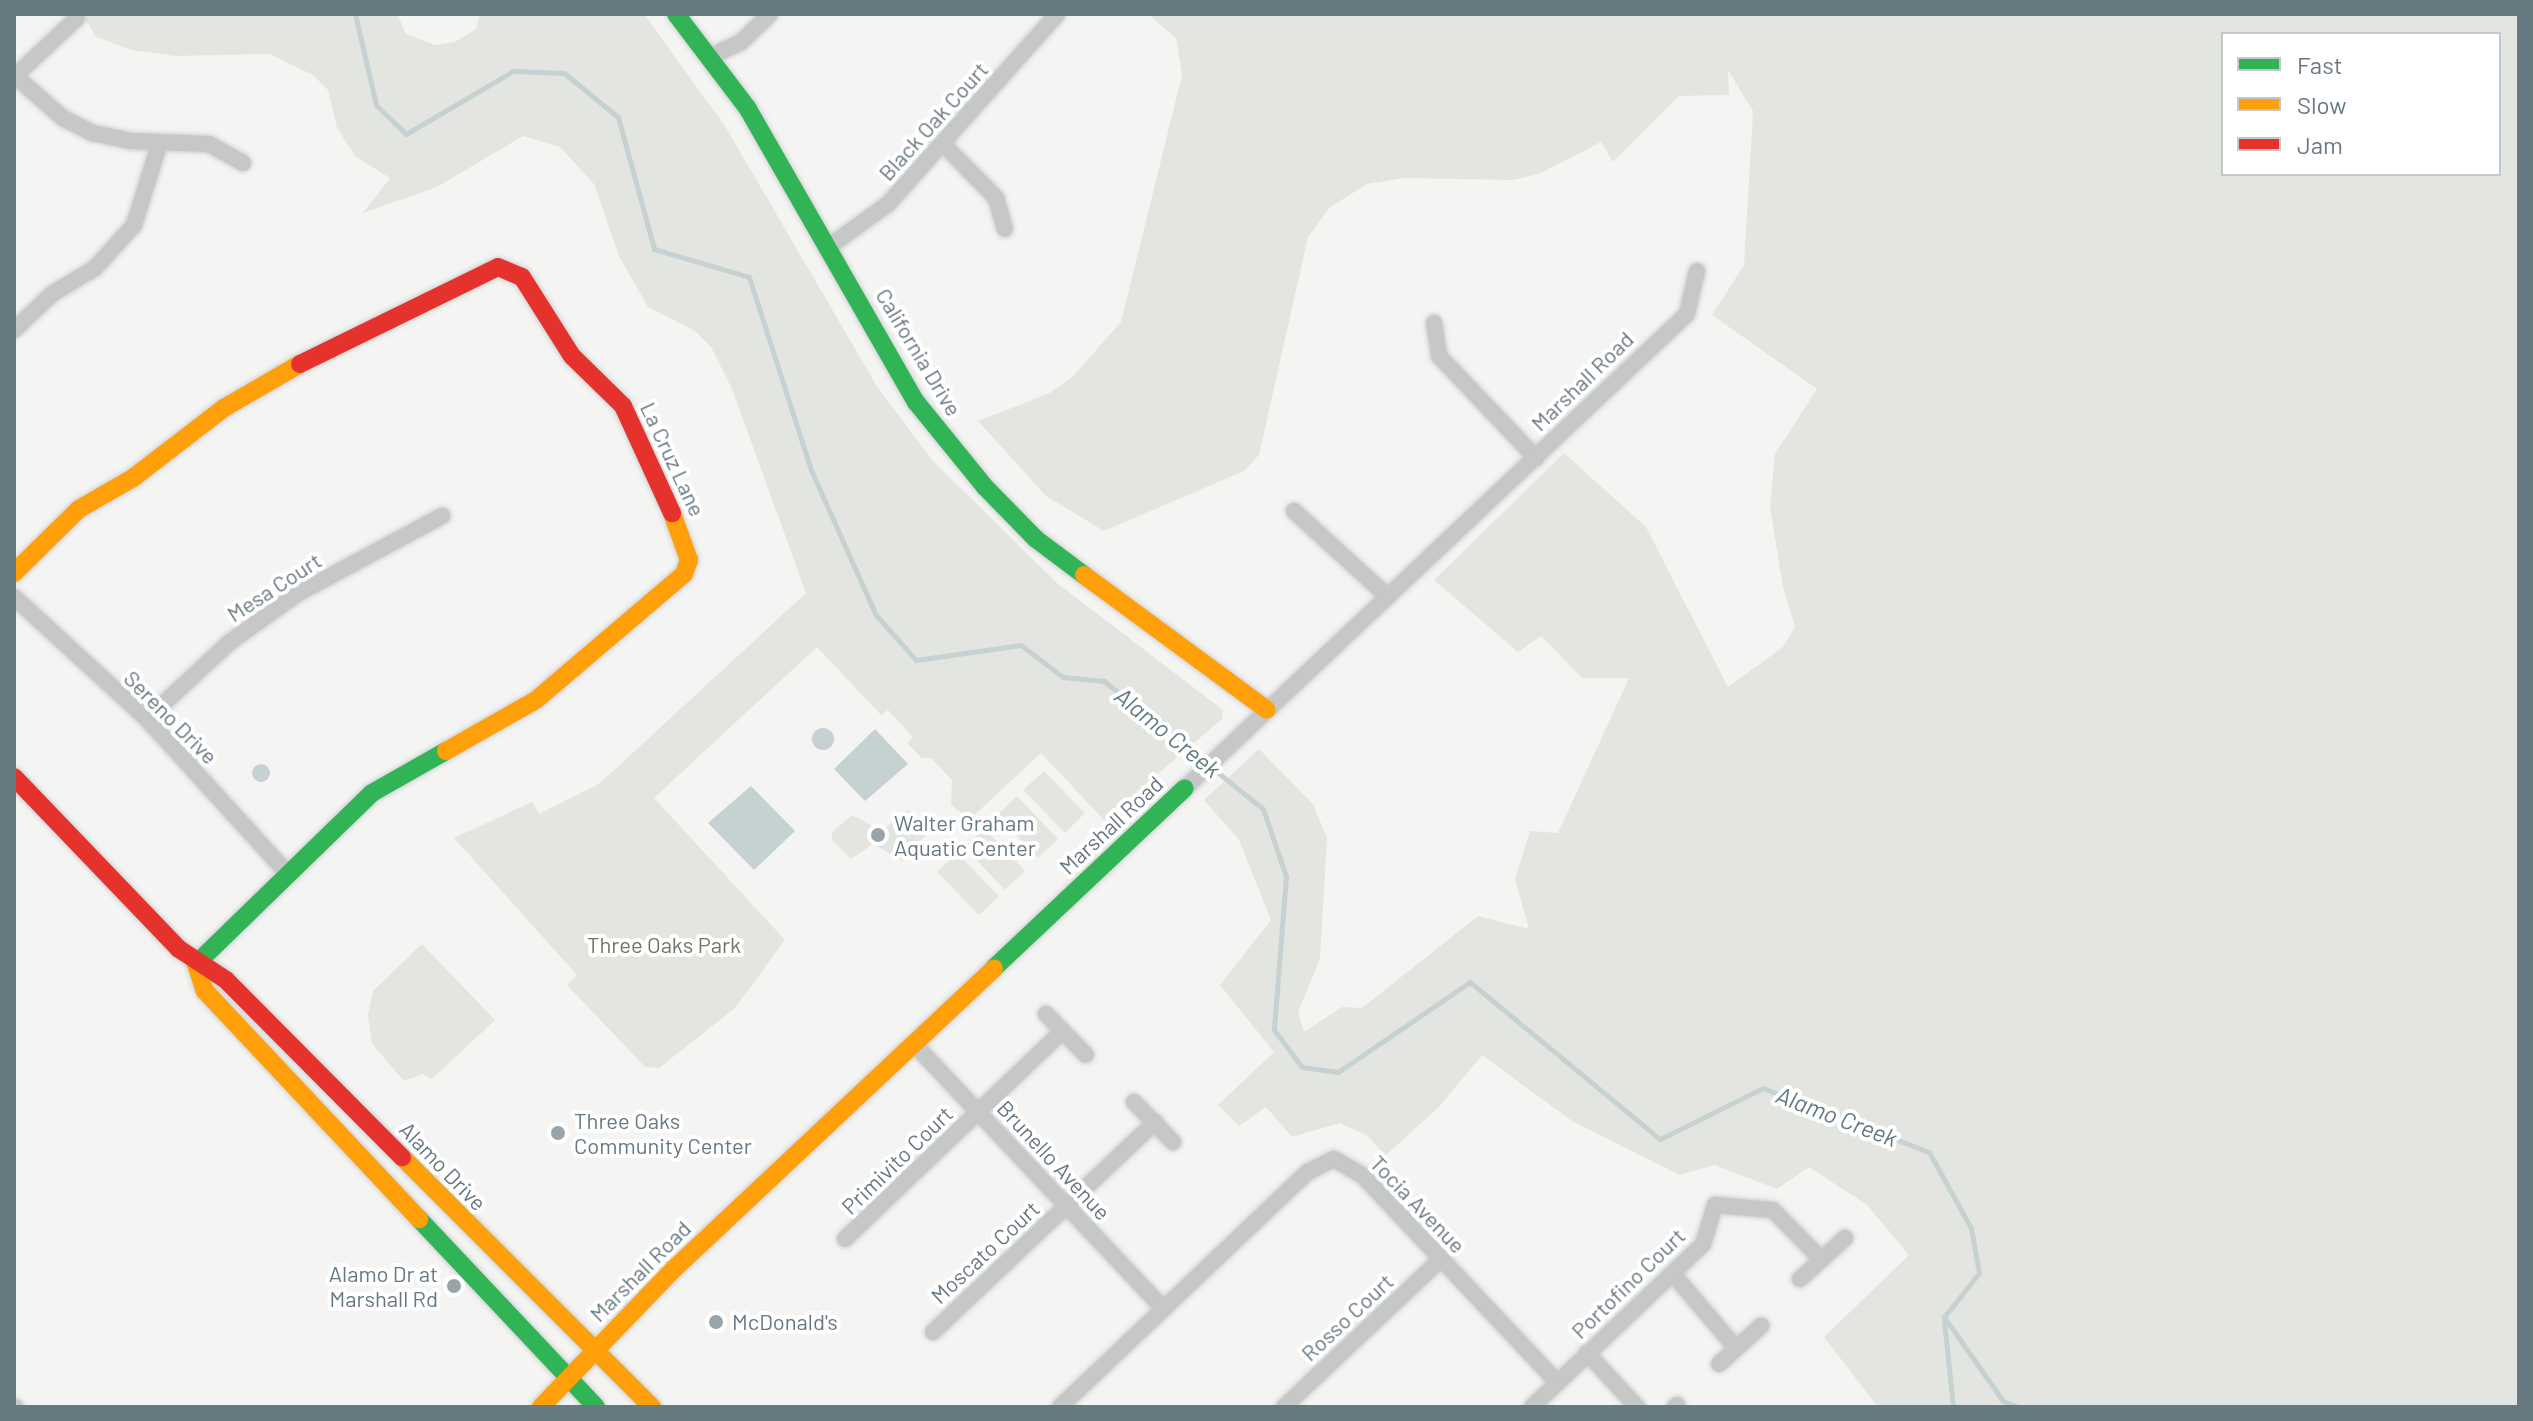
<!DOCTYPE html>
<html>
<head>
<meta charset="utf-8">
<style>
  body { margin:0 }
  #map { position:relative; width:2533px; height:1421px; overflow:hidden; background:#f4f4f3; font-family:Barlow,sans-serif }
  div>[style] { position:absolute }
  .green>* { inset:0; background:#e3e6e0 }
  .water>* { inset:0; background:#c6d1d1 }
  .round { border-radius:50% }
  .stream>* { height:5px; margin:-2.5px; padding:0 2.5px; transform-origin:2.5px; border-radius:2.5px; background:#c6d1d1 }
  .roads { filter:drop-shadow(0 0 2px #cfd1d1) drop-shadow(0 0 2px #cfd1d1) }
  .street>* { height:16px; margin:-8px; padding:0 8px; transform-origin:8px; border-radius:8px; background:#c6c8c8 }
  .fast>* { height:18px; margin:-9px; padding:0 9px; transform-origin:9px; border-radius:9px; background:#30b455 }
  .slow>* { height:18px; margin:-9px; padding:0 9px; transform-origin:9px; border-radius:9px; background:#ff9f0a }
  .jam>* { height:18px; margin:-9px; padding:0 9px; transform-origin:9px; border-radius:9px; background:#e5322d }
  .dots>* { width:22px; height:22px; translate:-50% -50%; box-sizing:border-box; border:4px solid #fff; border-radius:50% }
  span { translate:-50% -50%; white-space:nowrap; text-align:center; line-height:1.15; -webkit-text-stroke:8px #fff; paint-order:stroke }
  .street-label { font-size:22px; color:#667981 }
  .poi-label { font-size:22px; color:#667981 }
  .left { translate:0 -50%; text-align:left }
  .right { translate:-100% -50%; text-align:right }
  .park-label { font-size:22px; color:#6c7864 }
  .water-label { font-size:24px; color:#617b7e; font-style:italic }
  .frame { position:absolute; inset:0; border:16px solid #667981; pointer-events:none }
  .legend { position:absolute; left:2221px; top:32px; width:280px; height:144px; box-sizing:border-box; background:#fff; border:2px solid #c2c9cd; margin:0; padding:10px 14px; list-style:none; font-size:24px; color:#667981 }
  .legend li { display:flex; align-items:center; gap:16px; height:40px }
  .legend b { width:40px; border:2px solid #c2c9cd }
</style>
</head>
<body>
<div id="map">
  <div class="green">
    <div style="clip-path:polygon(82px 14px,397px 14px,406px 34px,435px 45px,455px 42px,476px 29px,480px 14px,644px 14px,725px 126px,878px 388px,932px 460px,1057px 583px,1223px 710px,1222px 719px,1104px 820px,1041px 753px,970px 819px,951px 805px,952px 780px,931px 758px,922px 758px,907px 743px,913px 737px,888px 710px,881px 715px,817px 647px,654px 798px,785px 940px,735px 1008px,659px 1068px,645px 1067px,567px 985px,577px 975px,454px 838px,532px 802px,539px 814px,599px 784px,806px 593px,732px 389px,711px 347px,695px 331px,648px 307px,619px 256px,594px 184px,560px 147px,523px 136px,437px 187px,363px 213px,390px 178px,355px 156px,337px 128px,328px 90px,313px 75px,270px 54px,175px 56px,131px 50px,96px 37px)"></div>
    <div style="clip-path:polygon(evenodd,1148px 14px,2519px 14px,2519px 1407px,1878px 1407px,1824px 1337px,1909px 1255px,1867px 1205px,1809px 1167px,1777px 1189px,1715px 1165px,1679px 1175px,1572px 1121px,1482px 1055px,1439px 1107px,1385px 1156px,1368px 1136px,1340px 1123px,1292px 1137px,1266px 1107px,1239px 1126px,1218px 1105px,1274px 1052px,1220px 985px,1271px 920px,1239px 840px,1204px 800px,1259px 749px,1313px 804px,1327px 838px,1320px 959px,1298px 1012px,1304px 1032px,1342px 1007px,1362px 1008px,1478px 916px,1529px 929px,1515px 879px,1530px 831px,1558px 833px,1629px 678px,1582px 678px,1541px 636px,1518px 652px,1434px 580px,1564px 453px,1646px 527px,1728px 687px,1783px 647px,1795px 627px,1783px 587px,1770px 507px,1775px 454px,1817px 389px,1712px 315px,1744px 265px,1753px 111px,1728px 70px,1729px 95px,1679px 96px,1613px 162px,1601px 142px,1539px 174px,1512px 180px,1404px 178px,1367px 184px,1329px 208px,1308px 237px,1259px 455px,1244px 471px,1104px 531px,1046px 496px,978px 421px,1050px 393px,1073px 376px,1121px 322px,1182px 75px,1176px 38px,1148px 14px,2223px 34px,2499px 34px,2499px 174px,2223px 174px,2223px 34px)"></div>
    <div style="clip-path:polygon(1044px 771px,1085px 813px,1065px 833px,1023px 790px)"></div>
    <div style="clip-path:polygon(1017px 796px,1058px 839px,1038px 858px,997px 815px)"></div>
    <div style="clip-path:polygon(909px 810px,929px 831px,903px 861px,873px 844px,851px 859px,832px 840px,832px 832px,852px 815px,881px 831px)"></div>
    <div style="clip-path:polygon(984px 828px,1025px 871px,1005px 890px,964px 847px)"></div>
    <div style="clip-path:polygon(957px 853px,999px 896px,979px 915px,937px 872px)"></div>
    <div style="clip-path:polygon(422px 944px,495px 1020px,432px 1079px,423px 1074px,404px 1081px,372px 1044px,368px 1015px,373px 991px)"></div>
  </div>
  <div class="water">
    <div class="round" style="left:812px;top:728px;width:22px;height:22px"></div>
    <div style="clip-path:polygon(875px 729px,908px 764px,865px 801px,834px 769px)"></div>
    <div class="round" style="left:252px;top:764px;width:18px;height:18px"></div>
    <div style="clip-path:polygon(751px 786px,795px 831px,754px 870px,708px 823px)"></div>
  </div>
  <div class="stream">
    <div style="left:355px;top:14px;width:93px;rotate:77deg"></div>
    <div style="left:376px;top:105px;width:42px;rotate:44deg"></div>
    <div style="left:406px;top:134px;width:124px;rotate:-30.5deg"></div>
    <div style="left:513px;top:71px;width:51px;rotate:2.2deg"></div>
    <div style="left:564px;top:73px;width:70px;rotate:39.2deg"></div>
    <div style="left:618px;top:117px;width:137px;rotate:74.7deg"></div>
    <div style="left:654px;top:249px;width:99px;rotate:16.4deg"></div>
    <div style="left:749px;top:277px;width:203px;rotate:72.2deg"></div>
    <div style="left:811px;top:470px;width:159px;rotate:65.9deg"></div>
    <div style="left:876px;top:615px;width:60px;rotate:48.4deg"></div>
    <div style="left:916px;top:660px;width:106px;rotate:-8.1deg"></div>
    <div style="left:1021px;top:645px;width:53px;rotate:37.3deg"></div>
    <div style="left:1063px;top:677px;width:41px;rotate:5.6deg"></div>
    <div style="left:1104px;top:681px;width:204px;rotate:38.8deg"></div>
    <div style="left:1263px;top:809px;width:71px;rotate:71.1deg"></div>
    <div style="left:1286px;top:876px;width:154px;rotate:94.5deg"></div>
    <div style="left:1274px;top:1030px;width:46px;rotate:52.9deg"></div>
    <div style="left:1302px;top:1067px;width:36px;rotate:8deg"></div>
    <div style="left:1338px;top:1072px;width:160px;rotate:-34.3deg"></div>
    <div style="left:1470px;top:982px;width:246px;rotate:39.6deg"></div>
    <div style="left:1660px;top:1139px;width:115px;rotate:-26.3deg"></div>
    <div style="left:1763px;top:1088px;width:178px;rotate:21.1deg"></div>
    <div style="left:1929px;top:1152px;width:87px;rotate:61.1deg"></div>
    <div style="left:1971px;top:1228px;width:46px;rotate:79.9deg"></div>
    <div style="left:1979px;top:1273px;width:56px;rotate:128.5deg"></div>
    <div style="left:1944px;top:1317px;width:103px;rotate:54.9deg"></div>
    <div style="left:2003px;top:1401px;width:17px;rotate:21deg"></div>
    <div style="left:1944px;top:1321px;width:86px;rotate:84deg"></div>
  </div>
  <div class="roads">
    <div class="street">
      <div style="left:709px;top:57px;width:35px;rotate:-25deg"></div>
      <div style="left:741px;top:42px;width:40px;rotate:-44deg"></div>
      <div style="left:14px;top:75px;width:65px;rotate:41.3deg"></div>
      <div style="left:63px;top:118px;width:34px;rotate:27deg"></div>
      <div style="left:93px;top:133px;width:39px;rotate:12deg"></div>
      <div style="left:131px;top:141px;width:78px;rotate:2.2deg"></div>
      <div style="left:209px;top:144px;width:39px;rotate:29deg"></div>
      <div style="left:14px;top:77px;width:86px;rotate:-43.1deg"></div>
      <div style="left:943px;top:144px;width:76px;rotate:45.5deg"></div>
      <div style="left:996px;top:198px;width:32px;rotate:74deg"></div>
      <div style="left:831px;top:245px;width:70px;rotate:-35.7deg"></div>
      <div style="left:888px;top:204px;width:254px;rotate:-48.3deg"></div>
      <div style="left:1434px;top:323px;width:33px;rotate:81deg"></div>
      <div style="left:1439px;top:356px;width:141px;rotate:46.4deg"></div>
      <div style="left:14px;top:330px;width:52px;rotate:-43.5deg"></div>
      <div style="left:52px;top:294px;width:50px;rotate:-31.2deg"></div>
      <div style="left:95px;top:268px;width:58px;rotate:-47.8deg"></div>
      <div style="left:134px;top:225px;width:87px;rotate:-72.6deg"></div>
      <div style="left:1294px;top:511px;width:126px;rotate:42.4deg"></div>
      <div style="left:14px;top:597px;width:180px;rotate:42.5deg"></div>
      <div style="left:147px;top:719px;width:211px;rotate:47.7deg"></div>
      <div style="left:147px;top:719px;width:113px;rotate:-42.9deg"></div>
      <div style="left:230px;top:642px;width:82px;rotate:-35.6deg"></div>
      <div style="left:297px;top:594px;width:165px;rotate:-28.3deg"></div>
      <div style="left:1185px;top:788px;width:690px;rotate:-43.36deg"></div>
      <div style="left:1687px;top:314px;width:44px;rotate:-76.9deg"></div>
      <div style="left:1046px;top:1014px;width:57px;rotate:45.7deg"></div>
      <div style="left:914px;top:1044px;width:361px;rotate:46.7deg"></div>
      <div style="left:1134px;top:1102px;width:56px;rotate:45.7deg"></div>
      <div style="left:845px;top:1239px;width:301px;rotate:-43.7deg"></div>
      <div style="left:1673px;top:1274px;width:97px;rotate:49.6deg"></div>
      <div style="left:1800px;top:1279px;width:61px;rotate:-42.3deg"></div>
      <div style="left:933px;top:1332px;width:306px;rotate:-43.4deg"></div>
      <div style="left:1587px;top:1353px;width:74px;rotate:47.2deg"></div>
      <div style="left:1719px;top:1364px;width:57px;rotate:-42.1deg"></div>
      <div style="left:14px;top:1407px;width:1px"></div>
      <div style="left:1060px;top:1407px;width:342px;rotate:-43.5deg"></div>
      <div style="left:1308px;top:1172px;width:29px;rotate:-27deg"></div>
      <div style="left:1334px;top:1159px;width:34px;rotate:30deg"></div>
      <div style="left:1363px;top:1176px;width:283px;rotate:46.7deg"></div>
      <div style="left:1284px;top:1407px;width:214px;rotate:-43.3deg"></div>
      <div style="left:1532px;top:1407px;width:236px;rotate:-43.6deg"></div>
      <div style="left:1703px;top:1244px;width:41px;rotate:-72.9deg"></div>
      <div style="left:1715px;top:1205px;width:58px;rotate:4.9deg"></div>
      <div style="left:1773px;top:1210px;width:69px;rotate:45.6deg"></div>
      <div style="left:1675px;top:1407px;width:3px;rotate:-45deg"></div>
    </div>
    <div class="fast">
      <div style="left:676px;top:14px;width:119px;rotate:52.8deg"></div>
      <div style="left:748px;top:109px;width:338px;rotate:60.2deg"></div>
      <div style="left:916px;top:402px;width:109px;rotate:50.9deg"></div>
      <div style="left:985px;top:487px;width:73px;rotate:45.6deg"></div>
      <div style="left:1036px;top:539px;width:60px;rotate:36.9deg"></div>
      <div style="left:196px;top:964px;width:245px;rotate:-44.2deg"></div>
      <div style="left:372px;top:793px;width:85px;rotate:-29.6deg"></div>
      <div style="left:994px;top:968px;width:262px;rotate:-43.3deg"></div>
      <div style="left:419px;top:1219px;width:258px;rotate:46.7deg"></div>
    </div>
    <div class="slow">
      <div style="left:14px;top:573px;width:91px;rotate:-44.6deg"></div>
      <div style="left:79px;top:509px;width:62px;rotate:-29.9deg"></div>
      <div style="left:133px;top:478px;width:115px;rotate:-37.6deg"></div>
      <div style="left:224px;top:408px;width:88px;rotate:-30.1deg"></div>
      <div style="left:1084px;top:575px;width:227px;rotate:36.4deg"></div>
      <div style="left:446px;top:751px;width:103px;rotate:-29.5deg"></div>
      <div style="left:536px;top:700px;width:194px;rotate:-40.4deg"></div>
      <div style="left:684px;top:574px;width:15px;rotate:-70deg"></div>
      <div style="left:689px;top:560px;width:50px;rotate:-109.9deg"></div>
      <div style="left:196px;top:964px;width:28px;rotate:72deg"></div>
      <div style="left:205px;top:991px;width:313px;rotate:46.8deg"></div>
      <div style="left:402px;top:1157px;width:354px;rotate:45deg"></div>
      <div style="left:541px;top:1407px;width:192px;rotate:-46.1deg"></div>
      <div style="left:674px;top:1269px;width:439px;rotate:-43.2deg"></div>
    </div>
    <div class="jam">
      <div style="left:300px;top:364px;width:220px;rotate:-26.1deg"></div>
      <div style="left:498px;top:267px;width:26px;rotate:23deg"></div>
      <div style="left:522px;top:277px;width:93px;rotate:57.7deg"></div>
      <div style="left:572px;top:356px;width:71px;rotate:44.4deg"></div>
      <div style="left:623px;top:406px;width:118px;rotate:65.4deg"></div>
      <div style="left:14px;top:777px;width:238px;rotate:46.2deg"></div>
      <div style="left:179px;top:949px;width:56px;rotate:33.4deg"></div>
      <div style="left:226px;top:980px;width:250px;rotate:45.2deg"></div>
    </div>
  </div>
  <div class="dots">
    <div style="left:878px;top:835px;background:#98a4a9"></div>
    <div style="left:558px;top:1133px;background:#98a4a9"></div>
    <div style="left:454px;top:1286px;background:#98a4a9"></div>
    <div style="left:716px;top:1322px;background:#98a4a9"></div>
  </div>
  <div class="street-label">
    <span style="left:933px;top:121px;rotate:-48deg">Black Oak Court</span>
    <span style="left:919px;top:352px;rotate:59deg">California Drive</span>
    <span style="left:1582px;top:381px;rotate:-44deg">Marshall Road</span>
    <span style="left:673px;top:459px;rotate:65deg">La Cruz Lane</span>
    <span style="left:274px;top:587px;rotate:-33deg">Mesa Court</span>
    <span style="left:171px;top:717px;rotate:45deg">Sereno Drive</span>
    <span style="left:1111px;top:825px;rotate:-43deg">Marshall Road</span>
    <span style="left:897px;top:1160px;rotate:-44deg">Primivito Court</span>
    <span style="left:1054px;top:1160px;rotate:47deg">Brunello Avenue</span>
    <span style="left:443px;top:1166px;rotate:46deg">Alamo Drive</span>
    <span style="left:1418px;top:1204px;rotate:46deg">Tocia Avenue</span>
    <span style="left:985px;top:1252px;rotate:-43deg">Moscato Court</span>
    <span style="left:640px;top:1271px;rotate:-45deg">Marshall Road</span>
    <span style="left:1628px;top:1283px;rotate:-44deg">Portofino Court</span>
    <span style="left:1347px;top:1317px;rotate:-43deg">Rosso Court</span>
  </div>
  <div class="poi-label">
    <span class="left" style="left:894px;top:835px">Walter Graham<br>Aquatic Center</span>
    <span class="left" style="left:574px;top:1133px">Three Oaks<br>Community Center</span>
    <span class="right" style="left:438px;top:1286px">Alamo Dr at<br>Marshall Rd</span>
    <span class="left" style="left:732px;top:1322px">McDonald's</span>
  </div>
  <div class="park-label">
    <span style="left:664px;top:945px">Three Oaks Park</span>
  </div>
  <div class="water-label">
    <span style="left:1168px;top:732px;rotate:39deg">Alamo Creek</span>
    <span style="left:1837px;top:1116px;rotate:21deg">Alamo Creek</span>
  </div>
  <div class="frame"></div>
  <ul class="legend">
  <li><b style="height:10px;background:#30b455"></b>Fast</li>
  <li><b style="height:10px;background:#ff9f0a"></b>Slow</li>
  <li><b style="height:10px;background:#e5322d"></b>Jam</li>
  </ul>
</div>
</body>
</html>
